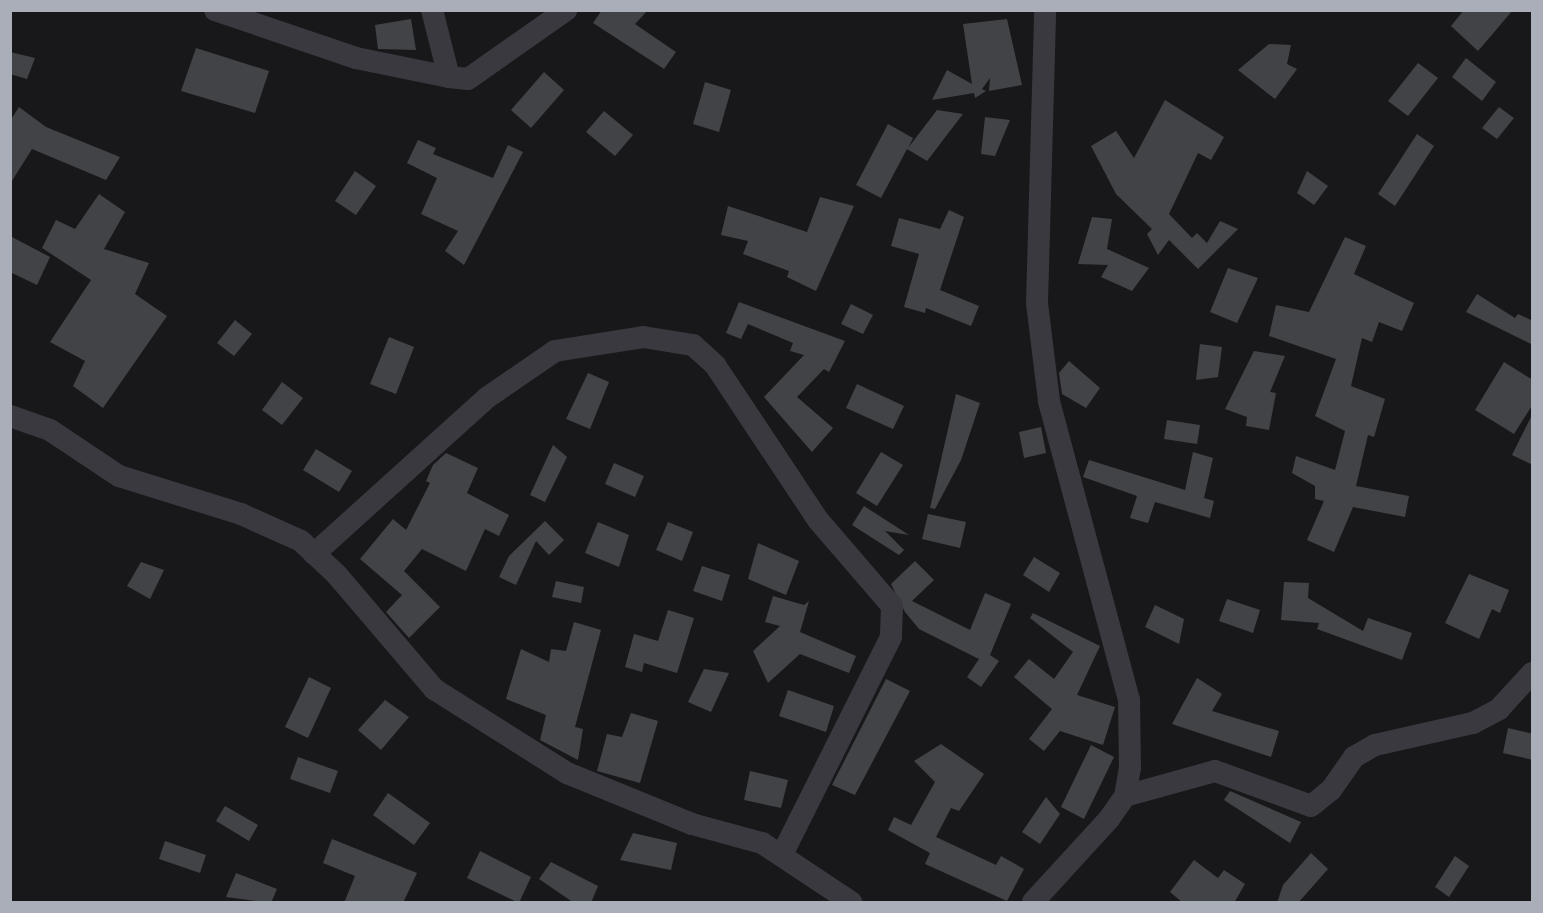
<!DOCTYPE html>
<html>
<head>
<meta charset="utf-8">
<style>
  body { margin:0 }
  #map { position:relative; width:1543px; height:913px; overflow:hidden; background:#18181a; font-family:"Fira Sans",sans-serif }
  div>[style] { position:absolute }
  .building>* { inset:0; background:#424347 }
  .minor>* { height:22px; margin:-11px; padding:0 11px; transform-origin:11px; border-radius:11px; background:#39393f }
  span { translate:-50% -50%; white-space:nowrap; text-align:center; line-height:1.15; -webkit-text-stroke:4.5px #131315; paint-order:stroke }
  .frame { position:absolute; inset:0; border:12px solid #aaaeb9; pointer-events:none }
</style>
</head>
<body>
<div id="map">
  <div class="building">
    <div style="clip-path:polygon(602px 10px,648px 10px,635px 24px,676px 52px,664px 69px,593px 23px)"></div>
    <div style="clip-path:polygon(1464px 10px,1513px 10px,1478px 51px,1451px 26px)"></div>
    <div style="clip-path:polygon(411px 19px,416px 50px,378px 49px,375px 25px)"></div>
    <div style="clip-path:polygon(1007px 19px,1022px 85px,989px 91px,990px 78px,982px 89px,986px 91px,975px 98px,974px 93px,932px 100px,947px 70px,972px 84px,963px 24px)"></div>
    <div style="clip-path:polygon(1269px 44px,1291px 45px,1287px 64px,1297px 69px,1275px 99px,1238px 70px)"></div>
    <div style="clip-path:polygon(196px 48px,269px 71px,255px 113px,181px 91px)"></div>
    <div style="clip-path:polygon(10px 52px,35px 58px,27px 79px,10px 74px)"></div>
    <div style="clip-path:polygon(1466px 58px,1496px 82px,1482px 101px,1452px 77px)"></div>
    <div style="clip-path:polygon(1418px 63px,1438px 78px,1408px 116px,1388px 101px)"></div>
    <div style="clip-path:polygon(544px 72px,564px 90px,531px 128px,511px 110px)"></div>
    <div style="clip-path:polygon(705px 82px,731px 90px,719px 132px,693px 124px)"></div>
    <div style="clip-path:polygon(1165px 100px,1224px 137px,1211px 160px,1198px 153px,1169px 214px,1192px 238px,1197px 233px,1207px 243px,1220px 221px,1238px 229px,1198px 269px,1169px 240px,1158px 255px,1147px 234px,1152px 229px,1116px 194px,1091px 146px,1116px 131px,1134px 158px)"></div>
    <div style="clip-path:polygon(19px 107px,46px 127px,120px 157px,106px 180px,32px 149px,10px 184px,10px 121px)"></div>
    <div style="clip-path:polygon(1499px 107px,1514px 118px,1497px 139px,1482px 128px)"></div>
    <div style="clip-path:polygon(937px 110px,963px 114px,927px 161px,907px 149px,881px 198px,856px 185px,888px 124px,913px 138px,908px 148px)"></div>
    <div style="clip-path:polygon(604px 111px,633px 135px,615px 156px,586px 132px)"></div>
    <div style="clip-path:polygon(985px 117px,1010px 120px,995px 156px,981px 154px)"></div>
    <div style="clip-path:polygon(1417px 134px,1434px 146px,1395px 206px,1378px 194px)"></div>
    <div style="clip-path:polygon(418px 140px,436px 148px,433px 154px,493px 178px,508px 145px,523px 152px,464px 265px,445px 251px,458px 231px,421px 214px,437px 178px,407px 163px)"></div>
    <div style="clip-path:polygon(355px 171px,376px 186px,356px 215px,335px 201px)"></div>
    <div style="clip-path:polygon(1307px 171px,1328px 186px,1314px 205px,1297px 193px)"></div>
    <div style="clip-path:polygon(99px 194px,125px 212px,104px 249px,149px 263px,135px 294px,167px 316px,103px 408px,73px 386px,85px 361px,50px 342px,91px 280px,42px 248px,56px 220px,75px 229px)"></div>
    <div style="clip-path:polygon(820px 197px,854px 206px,816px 291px,787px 277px,789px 271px,743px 254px,748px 241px,721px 235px,728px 206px,807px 232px)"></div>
    <div style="clip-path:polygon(949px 210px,964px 217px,940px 290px,979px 306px,971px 326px,926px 308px,925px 313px,904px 307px,919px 254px,891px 246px,899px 218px,940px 229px)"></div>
    <div style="clip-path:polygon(1092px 217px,1112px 219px,1107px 249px,1149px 268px,1132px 291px,1101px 277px,1108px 265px,1078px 264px)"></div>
    <div style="clip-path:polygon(10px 236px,50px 257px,37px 285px,10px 272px)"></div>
    <div style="clip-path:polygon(1345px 237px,1366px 246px,1354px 274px,1414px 303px,1402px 331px,1379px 322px,1372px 342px,1362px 338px,1351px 386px,1385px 399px,1374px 437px,1368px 435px,1356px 486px,1409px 496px,1405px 517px,1353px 507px,1334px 552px,1307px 540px,1324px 501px,1315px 499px,1315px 486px,1292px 473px,1296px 456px,1335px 470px,1345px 431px,1315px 416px,1336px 359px,1269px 336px,1276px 305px,1309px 312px)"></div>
    <div style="clip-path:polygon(1228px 268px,1258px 278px,1237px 323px,1210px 312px)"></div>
    <div style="clip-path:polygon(1477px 294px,1515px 318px,1518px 314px,1533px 321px,1533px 345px,1466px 312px)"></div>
    <div style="clip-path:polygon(739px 302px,845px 341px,829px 372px,824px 369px,797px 397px,833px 428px,812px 452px,764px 397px,804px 355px,790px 351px,793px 343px,748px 324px,741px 339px,726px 333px)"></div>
    <div style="clip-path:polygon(851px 304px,873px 315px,863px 334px,841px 324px)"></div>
    <div style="clip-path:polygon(235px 320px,252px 334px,234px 356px,217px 343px)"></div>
    <div style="clip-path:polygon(389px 337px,414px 347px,396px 394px,370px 384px)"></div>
    <div style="clip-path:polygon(1200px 344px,1222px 347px,1218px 377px,1196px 380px)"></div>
    <div style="clip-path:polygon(1254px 351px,1285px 356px,1270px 392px,1276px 393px,1269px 430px,1246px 426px,1247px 417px,1225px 409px)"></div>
    <div style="clip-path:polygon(1069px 361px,1100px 388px,1086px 408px,1062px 394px,1059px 373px)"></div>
    <div style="clip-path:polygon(1504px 362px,1533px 380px,1533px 404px,1514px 434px,1475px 410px)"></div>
    <div style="clip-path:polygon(588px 373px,609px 382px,590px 429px,566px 419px)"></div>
    <div style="clip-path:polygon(282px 382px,303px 398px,282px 425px,262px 410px)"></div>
    <div style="clip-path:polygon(857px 384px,904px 406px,893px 429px,846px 408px)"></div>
    <div style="clip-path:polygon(956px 394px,980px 403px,961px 460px,935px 509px,930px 508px)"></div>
    <div style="clip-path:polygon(1533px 413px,1533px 465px,1512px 455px)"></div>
    <div style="clip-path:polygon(1167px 420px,1200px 425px,1197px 444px,1164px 439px)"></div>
    <div style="clip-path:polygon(1041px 427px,1046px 453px,1024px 458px,1019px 432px)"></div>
    <div style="clip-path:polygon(553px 445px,567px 457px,545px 502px,530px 495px)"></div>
    <div style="clip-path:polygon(316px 449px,352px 471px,339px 492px,303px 470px)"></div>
    <div style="clip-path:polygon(881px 452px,903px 465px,877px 506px,856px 493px)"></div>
    <div style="clip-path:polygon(1193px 452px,1213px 458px,1204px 498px,1214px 501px,1210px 518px,1155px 502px,1148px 523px,1130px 518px,1137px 496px,1083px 477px,1089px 460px,1185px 490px)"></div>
    <div style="clip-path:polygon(446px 453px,478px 468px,467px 493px,509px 515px,499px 536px,485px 529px,466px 571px,422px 549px,404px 571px,440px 607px,409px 638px,386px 612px,402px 595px,360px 559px,393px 519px,406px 530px,430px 483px,426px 481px,433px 465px)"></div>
    <div style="clip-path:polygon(614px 463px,644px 476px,635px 497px,605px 484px)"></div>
    <div style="clip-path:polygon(864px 506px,909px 535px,885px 531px,904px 550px,899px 555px,852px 525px)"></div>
    <div style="clip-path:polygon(928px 514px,966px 522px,960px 548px,922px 539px)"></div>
    <div style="clip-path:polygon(545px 521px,564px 540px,549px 555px,536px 541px,516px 585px,499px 577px,509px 556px)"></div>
    <div style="clip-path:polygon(598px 522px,629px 535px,619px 567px,585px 553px)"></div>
    <div style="clip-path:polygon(668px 522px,693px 532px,682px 561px,656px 550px)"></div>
    <div style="clip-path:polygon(758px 543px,799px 561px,786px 595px,748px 579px)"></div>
    <div style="clip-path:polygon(1034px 557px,1060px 573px,1049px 592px,1023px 575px)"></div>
    <div style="clip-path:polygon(915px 561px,934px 580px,912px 601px,970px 630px,985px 593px,1011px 604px,990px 655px,999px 661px,981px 687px,967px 677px,979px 659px,919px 629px,905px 612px,891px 584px)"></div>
    <div style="clip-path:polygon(141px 562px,164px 570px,150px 599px,127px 586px)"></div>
    <div style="clip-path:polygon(702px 566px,730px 575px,722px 601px,693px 591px)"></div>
    <div style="clip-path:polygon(1469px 574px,1509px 590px,1500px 613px,1492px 609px,1479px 639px,1445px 623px)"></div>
    <div style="clip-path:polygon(556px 581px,584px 587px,581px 603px,552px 597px)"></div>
    <div style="clip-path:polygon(1284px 582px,1309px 583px,1308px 598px,1363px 631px,1368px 618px,1412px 633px,1402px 660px,1317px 629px,1319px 623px,1281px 620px)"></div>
    <div style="clip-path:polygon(773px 596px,804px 605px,809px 601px,800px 632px,856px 656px,849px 673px,800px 654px,768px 683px,753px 651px,780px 626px,765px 622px)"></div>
    <div style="clip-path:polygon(1227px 599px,1260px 610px,1253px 633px,1219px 621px)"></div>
    <div style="clip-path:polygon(1155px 605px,1184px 619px,1179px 644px,1145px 627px)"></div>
    <div style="clip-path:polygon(668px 610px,694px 618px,677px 673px,644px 663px,642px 672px,625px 667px,634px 634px,658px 641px)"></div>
    <div style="clip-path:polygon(1033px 613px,1100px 646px,1077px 695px,1115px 707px,1103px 745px,1060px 731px,1044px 751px,1029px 739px,1052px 709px,1014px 677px,1029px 659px,1054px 679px,1073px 652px,1030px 618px)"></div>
    <div style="clip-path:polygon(574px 622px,601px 630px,575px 727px,583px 729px,578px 760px,540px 740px,546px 715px,506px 699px,521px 649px,549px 662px,551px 649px,566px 651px)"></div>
    <div style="clip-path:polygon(704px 669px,729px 673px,711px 712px,688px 702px)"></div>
    <div style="clip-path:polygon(309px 677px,331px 688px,308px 738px,285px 727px)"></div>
    <div style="clip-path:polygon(1197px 678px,1222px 694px,1212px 711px,1279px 731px,1271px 757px,1172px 724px)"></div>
    <div style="clip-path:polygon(886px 679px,910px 691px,855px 795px,832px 785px)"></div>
    <div style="clip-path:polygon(788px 690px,834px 706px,826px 732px,779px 716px)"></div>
    <div style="clip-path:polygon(385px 700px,409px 717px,381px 750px,358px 730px)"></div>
    <div style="clip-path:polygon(631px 713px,658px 721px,640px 783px,597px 771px,607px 734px,622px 737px)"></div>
    <div style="clip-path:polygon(1508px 728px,1533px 734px,1533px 760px,1503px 753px)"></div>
    <div style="clip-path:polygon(941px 744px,984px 774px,959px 811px,951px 808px,936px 837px,996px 865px,1001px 856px,1024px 869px,1007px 901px,925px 864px,930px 853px,888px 830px,894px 817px,911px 825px,935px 782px,914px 761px)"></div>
    <div style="clip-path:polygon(1091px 745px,1114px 757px,1084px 819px,1061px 807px)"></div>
    <div style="clip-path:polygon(298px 757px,338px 771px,330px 793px,290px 779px)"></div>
    <div style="clip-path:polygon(750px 771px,788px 780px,781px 808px,744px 800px)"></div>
    <div style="clip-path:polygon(1230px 791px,1301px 822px,1290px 843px,1224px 800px)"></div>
    <div style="clip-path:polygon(388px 793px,430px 823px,414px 845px,373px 815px)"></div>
    <div style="clip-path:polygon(1046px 797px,1060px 814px,1040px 844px,1022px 832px)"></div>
    <div style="clip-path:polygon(225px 806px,258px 825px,249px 841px,216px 821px)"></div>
    <div style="clip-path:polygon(633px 833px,677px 843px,671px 870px,620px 860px)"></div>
    <div style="clip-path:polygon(332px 839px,417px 873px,403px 903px,344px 903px,355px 876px,323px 863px)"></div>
    <div style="clip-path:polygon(165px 841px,206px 855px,200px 873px,159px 859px)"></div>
    <div style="clip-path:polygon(480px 851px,531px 877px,519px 903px,467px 878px)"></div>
    <div style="clip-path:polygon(1311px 853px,1328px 869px,1298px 903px,1277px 903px,1283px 885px)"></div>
    <div style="clip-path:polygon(1455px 856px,1469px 866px,1449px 897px,1435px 887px)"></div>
    <div style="clip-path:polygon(1194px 860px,1218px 878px,1224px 870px,1245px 884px,1234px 903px,1183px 903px,1170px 892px)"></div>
    <div style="clip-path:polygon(551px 862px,598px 886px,591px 903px,574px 903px,539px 879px)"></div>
    <div style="clip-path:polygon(236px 873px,277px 889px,271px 903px,226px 897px)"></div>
  </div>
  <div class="minor">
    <div style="left:215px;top:10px;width:149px;rotate:18.8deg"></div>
    <div style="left:356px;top:58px;width:95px;rotate:11.5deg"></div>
    <div style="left:432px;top:10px;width:69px;rotate:75.8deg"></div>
    <div style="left:449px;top:77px;width:19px;rotate:6deg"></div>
    <div style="left:468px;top:79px;width:120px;rotate:-35.1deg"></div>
    <div style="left:10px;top:416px;width:42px;rotate:19.3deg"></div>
    <div style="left:50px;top:430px;width:83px;rotate:33.7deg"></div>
    <div style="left:119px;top:476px;width:128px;rotate:17.3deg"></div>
    <div style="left:241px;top:514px;width:66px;rotate:24.2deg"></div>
    <div style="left:301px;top:541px;width:50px;rotate:43.4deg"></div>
    <div style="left:337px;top:575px;width:150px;rotate:49.6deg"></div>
    <div style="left:434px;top:689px;width:157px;rotate:32.3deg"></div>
    <div style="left:567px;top:773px;width:135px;rotate:22.2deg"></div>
    <div style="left:692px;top:824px;width:73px;rotate:15.2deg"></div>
    <div style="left:762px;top:843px;width:107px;rotate:33.5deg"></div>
    <div style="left:314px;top:554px;width:234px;rotate:-42.1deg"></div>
    <div style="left:488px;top:397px;width:81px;rotate:-34.5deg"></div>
    <div style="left:555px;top:351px;width:89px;rotate:-9deg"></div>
    <div style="left:643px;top:337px;width:51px;rotate:9.1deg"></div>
    <div style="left:693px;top:345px;width:30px;rotate:42deg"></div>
    <div style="left:715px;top:365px;width:186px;rotate:56.4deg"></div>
    <div style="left:818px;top:520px;width:113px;rotate:49.3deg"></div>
    <div style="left:892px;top:606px;width:31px;rotate:92deg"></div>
    <div style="left:891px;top:637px;width:244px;rotate:116.6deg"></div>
    <div style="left:1125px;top:796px;width:93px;rotate:-15.5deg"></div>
    <div style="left:1215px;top:771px;width:102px;rotate:20deg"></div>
    <div style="left:1311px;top:806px;width:26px;rotate:-39deg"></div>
    <div style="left:1331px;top:790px;width:40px;rotate:-55.1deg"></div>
    <div style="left:1354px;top:757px;width:24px;rotate:-30deg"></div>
    <div style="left:1375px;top:745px;width:100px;rotate:-12.7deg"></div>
    <div style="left:1473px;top:723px;width:30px;rotate:-28deg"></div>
    <div style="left:1499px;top:709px;width:49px;rotate:-47.5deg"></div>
    <div style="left:1033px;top:902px;width:113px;rotate:-47.5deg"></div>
    <div style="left:1109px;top:819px;width:28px;rotate:-55deg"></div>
    <div style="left:1125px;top:796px;width:27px;rotate:-80deg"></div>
    <div style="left:1130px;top:769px;width:69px;rotate:-90.8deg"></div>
    <div style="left:1129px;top:700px;width:310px;rotate:-105deg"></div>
    <div style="left:1049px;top:401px;width:99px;rotate:-97deg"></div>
    <div style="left:1037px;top:303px;width:293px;rotate:-88.4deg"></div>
  </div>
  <div class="frame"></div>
</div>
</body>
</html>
